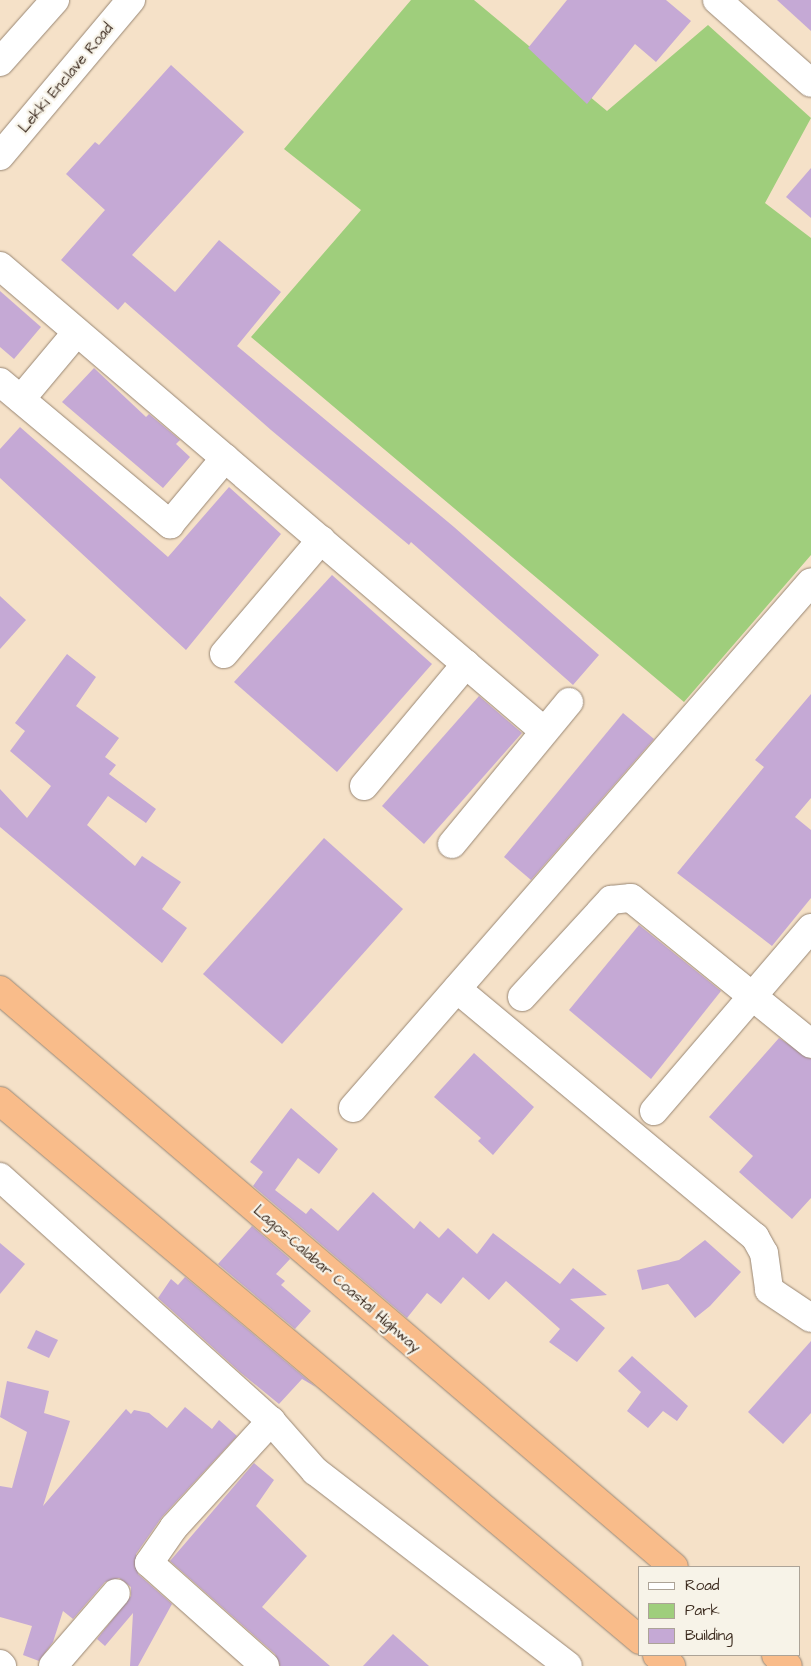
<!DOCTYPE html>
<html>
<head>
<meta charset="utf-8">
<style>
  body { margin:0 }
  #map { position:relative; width:811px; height:1666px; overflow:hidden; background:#f5e1c8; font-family:"Architects Daughter",sans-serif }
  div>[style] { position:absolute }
  .green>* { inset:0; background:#9fce7c }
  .building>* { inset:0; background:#c5a9d5 }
  .roads { filter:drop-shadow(0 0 1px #988673) drop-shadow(0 0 1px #988673) }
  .minor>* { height:28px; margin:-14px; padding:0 14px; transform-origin:14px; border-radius:14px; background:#fff }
  .highway>* { height:28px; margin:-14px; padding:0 14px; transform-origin:14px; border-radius:14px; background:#f9bc8a }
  span { translate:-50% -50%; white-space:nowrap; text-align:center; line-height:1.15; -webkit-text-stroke:4.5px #f7f3e8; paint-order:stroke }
  .street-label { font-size:15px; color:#3b2a1e }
  .legend { position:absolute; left:638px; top:1566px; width:162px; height:90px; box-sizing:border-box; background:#f7f3e8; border:1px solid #aca397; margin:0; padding:6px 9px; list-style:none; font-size:15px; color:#3b2a1e }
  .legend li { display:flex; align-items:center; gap:10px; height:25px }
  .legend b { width:25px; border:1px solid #aca397 }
</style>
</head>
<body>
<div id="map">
  <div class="green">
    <div style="clip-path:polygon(411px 0,474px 0,607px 111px,708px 25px,811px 118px,765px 203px,811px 238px,811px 555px,684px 702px,251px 337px,361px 210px,284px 149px)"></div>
  </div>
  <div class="building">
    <div style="clip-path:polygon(567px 0,666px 0,691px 21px,656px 62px,635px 44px,587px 104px,528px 48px)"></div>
    <div style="clip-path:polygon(777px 0,811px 0,811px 31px)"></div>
    <div style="clip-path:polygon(171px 65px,244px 132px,132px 255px,175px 292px,219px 240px,281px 292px,237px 346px,454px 527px,599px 655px,573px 685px,411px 542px,409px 545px,271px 430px,125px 302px,118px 310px,61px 260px,105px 210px,66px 174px,95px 142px,99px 145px)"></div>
    <div style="clip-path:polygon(811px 168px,811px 218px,786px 197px)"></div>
    <div style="clip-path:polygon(0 291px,41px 327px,14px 359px,0 347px)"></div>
    <div style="clip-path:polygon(94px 368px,146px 417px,149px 414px,180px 440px,176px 444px,190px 457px,163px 488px,62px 402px)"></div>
    <div style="clip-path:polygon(20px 427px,168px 557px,229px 487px,281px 534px,186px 650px,0 478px,0 449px)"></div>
    <div style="clip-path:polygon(332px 575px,432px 664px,337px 772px,234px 682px)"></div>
    <div style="clip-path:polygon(0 596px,26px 620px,0 649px)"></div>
    <div style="clip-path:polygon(67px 654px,96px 677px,76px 706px,119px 738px,105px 757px,116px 765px,109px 774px,156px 809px,146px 823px,108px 796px,87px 825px,135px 866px,142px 856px,181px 882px,162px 909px,187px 928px,162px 963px,0 827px,0 789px,27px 818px,51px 786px,10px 751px,25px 731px,15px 723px)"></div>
    <div style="clip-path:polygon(811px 694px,811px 798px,795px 817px,811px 830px,811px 898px,772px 946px,677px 873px,764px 767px,755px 760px)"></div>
    <div style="clip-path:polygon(479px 696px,522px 733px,424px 844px,382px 806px)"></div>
    <div style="clip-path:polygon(623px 713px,654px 739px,531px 880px,504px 857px)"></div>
    <div style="clip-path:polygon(324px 838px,403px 909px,282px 1044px,203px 974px)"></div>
    <div style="clip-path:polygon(639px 925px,721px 991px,651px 1079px,569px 1010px)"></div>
    <div style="clip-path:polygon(779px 1038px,811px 1059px,811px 1198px,792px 1219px,739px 1172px,753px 1156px,709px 1117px)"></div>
    <div style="clip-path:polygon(474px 1053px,534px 1107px,493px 1155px,478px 1141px,481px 1138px,434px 1097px)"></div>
    <div style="clip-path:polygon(291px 1108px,338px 1149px,319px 1174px,298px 1158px,275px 1190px,306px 1214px,311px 1208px,338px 1231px,373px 1192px,414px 1229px,420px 1221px,439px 1238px,448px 1228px,477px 1254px,493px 1233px,560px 1284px,573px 1268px,607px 1295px,570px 1299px,605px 1328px,577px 1362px,549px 1342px,560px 1329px,506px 1281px,489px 1300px,463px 1277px,441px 1304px,427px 1293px,407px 1318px,253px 1186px,263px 1172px,250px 1162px)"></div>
    <div style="clip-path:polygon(252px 1226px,290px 1259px,276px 1274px,285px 1281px,281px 1285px,311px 1311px,295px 1329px,205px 1253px,218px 1264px)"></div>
    <div style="clip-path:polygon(705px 1240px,741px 1272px,710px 1306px,695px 1318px,668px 1284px,642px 1290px,637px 1270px,679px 1260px)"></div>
    <div style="clip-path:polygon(0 1243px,25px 1264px,0 1294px)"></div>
    <div style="clip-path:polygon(185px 1277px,316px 1387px,302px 1379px,279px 1404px,241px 1373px,158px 1298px,171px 1279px,178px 1285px)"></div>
    <div style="clip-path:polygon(36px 1330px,58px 1340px,49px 1358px,27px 1348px)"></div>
    <div style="clip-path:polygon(811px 1341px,811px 1413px,783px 1444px,748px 1412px)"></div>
    <div style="clip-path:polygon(632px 1356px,688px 1406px,677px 1421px,663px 1411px,648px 1428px,627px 1411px,641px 1392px,618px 1371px)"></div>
    <div style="clip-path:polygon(7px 1381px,49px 1391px,44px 1413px,70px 1421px,43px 1506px,126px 1409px,131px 1414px,134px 1410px,149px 1413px,167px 1428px,185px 1407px,212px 1429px,219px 1420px,237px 1436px,162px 1517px,136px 1554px,138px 1574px,172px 1604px,138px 1666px,130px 1666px,133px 1613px,105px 1646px,97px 1639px,131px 1596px,131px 1587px,119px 1578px,105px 1582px,73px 1619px,63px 1611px,53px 1642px,39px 1661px,23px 1655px,32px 1626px,0 1617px,0 1486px,12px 1488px,27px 1432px,0 1417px)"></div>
    <div style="clip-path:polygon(254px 1463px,274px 1480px,256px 1506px,307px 1556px,262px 1607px,330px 1666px,280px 1666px,275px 1654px,170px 1561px)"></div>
    <div style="clip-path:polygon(393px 1634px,429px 1666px,363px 1666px)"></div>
  </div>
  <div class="roads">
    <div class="minor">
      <div style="left:717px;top:0;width:125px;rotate:41.4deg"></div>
      <div style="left:0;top:62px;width:83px;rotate:-48.4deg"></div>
      <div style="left:0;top:156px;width:204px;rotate:-50deg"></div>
      <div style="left:0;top:266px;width:716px;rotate:40.52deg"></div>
      <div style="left:0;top:382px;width:222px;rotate:39.9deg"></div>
      <div style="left:170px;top:524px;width:86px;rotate:-50.2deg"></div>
      <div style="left:21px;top:399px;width:87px;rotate:-50.1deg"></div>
      <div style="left:224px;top:654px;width:150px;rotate:-49.6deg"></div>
      <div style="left:364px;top:786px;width:159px;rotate:-50.1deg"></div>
      <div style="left:452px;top:844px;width:184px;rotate:-50.5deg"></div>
      <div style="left:457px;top:989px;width:388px;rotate:39.8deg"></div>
      <div style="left:755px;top:1237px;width:18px;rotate:61deg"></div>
      <div style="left:764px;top:1253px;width:37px;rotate:82deg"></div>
      <div style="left:769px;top:1290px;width:50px;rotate:33.7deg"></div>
      <div style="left:522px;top:997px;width:132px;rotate:-47.5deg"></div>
      <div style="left:611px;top:900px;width:20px;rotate:-6deg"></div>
      <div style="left:631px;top:898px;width:232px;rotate:39deg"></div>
      <div style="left:353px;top:1108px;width:697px;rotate:-48.95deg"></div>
      <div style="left:654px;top:1111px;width:241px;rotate:-49.4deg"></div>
      <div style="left:0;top:1177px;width:365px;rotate:42deg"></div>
      <div style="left:271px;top:1421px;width:67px;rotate:48.7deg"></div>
      <div style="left:315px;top:1471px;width:319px;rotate:37.6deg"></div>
      <div style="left:0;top:1664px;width:3px;rotate:45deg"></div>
      <div style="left:53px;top:1666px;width:96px;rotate:-49.2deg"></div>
      <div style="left:265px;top:1666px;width:155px;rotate:-138.4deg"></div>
      <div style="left:149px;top:1563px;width:44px;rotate:-55.2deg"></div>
      <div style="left:174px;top:1527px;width:144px;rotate:-47.5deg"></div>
    </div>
    <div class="highway">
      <div style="left:0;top:990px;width:887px;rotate:40.57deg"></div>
      <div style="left:0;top:1101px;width:837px;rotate:40.1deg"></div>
      <div style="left:657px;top:1655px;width:18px;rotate:38deg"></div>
      <div style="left:776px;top:1655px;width:16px;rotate:43deg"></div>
    </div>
  </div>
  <div class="street-label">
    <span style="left:66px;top:78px;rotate:-50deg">Lekki Enclave Road</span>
    <span style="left:337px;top:1279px;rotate:41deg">Lagos-Calabar Coastal Highway</span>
  </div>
  <ul class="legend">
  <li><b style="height:6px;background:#fff"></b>Road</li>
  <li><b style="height:14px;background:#9fce7c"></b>Park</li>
  <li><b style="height:14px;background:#c5a9d5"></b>Building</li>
  </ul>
</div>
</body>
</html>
